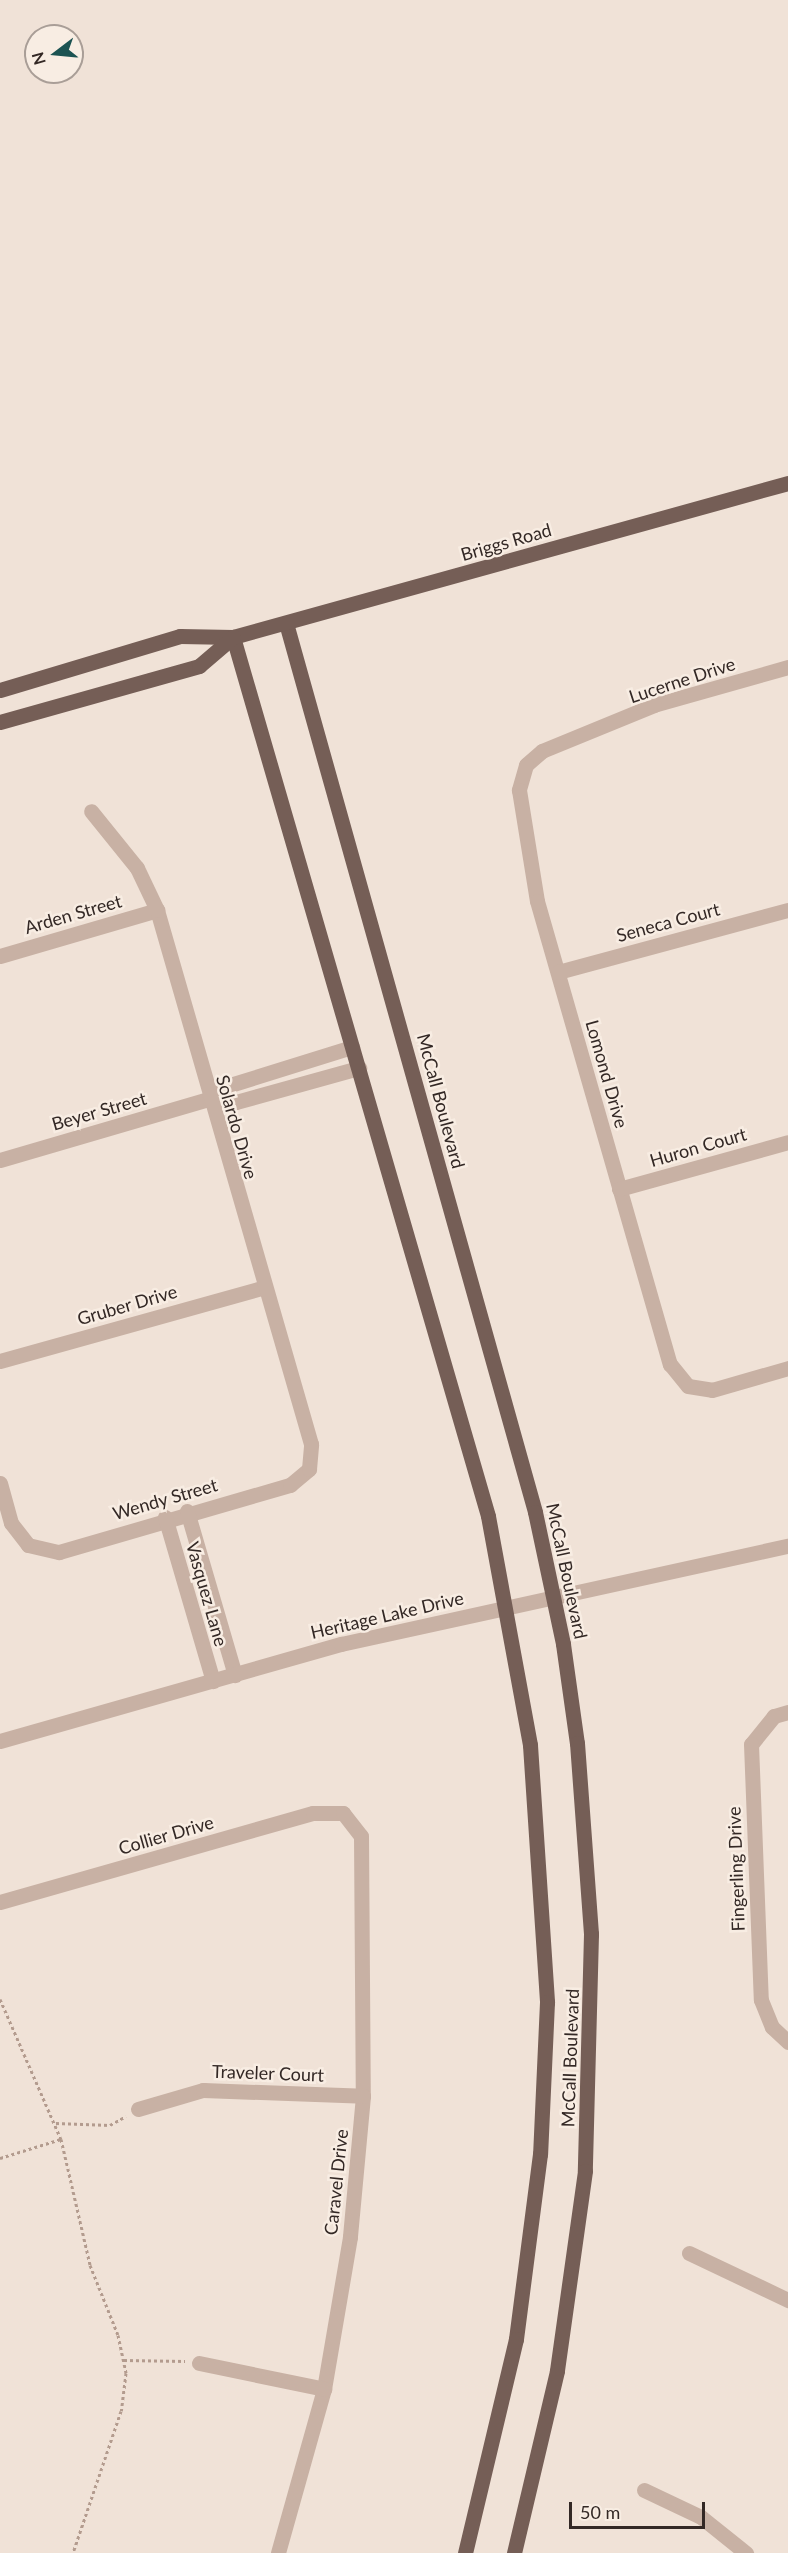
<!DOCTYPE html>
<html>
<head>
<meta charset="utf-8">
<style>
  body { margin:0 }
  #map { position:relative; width:788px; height:2553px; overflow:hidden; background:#f0e2d7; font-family:Lato,sans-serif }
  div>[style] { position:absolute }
  .path>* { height:3px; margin-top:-1.5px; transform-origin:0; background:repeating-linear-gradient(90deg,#b39b8e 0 3px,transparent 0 6px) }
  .minor>* { height:15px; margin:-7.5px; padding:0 7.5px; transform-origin:7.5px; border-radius:7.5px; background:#c8b1a4 }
  .major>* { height:15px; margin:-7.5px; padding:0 7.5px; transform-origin:7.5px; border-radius:7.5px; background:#755e56 }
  span { translate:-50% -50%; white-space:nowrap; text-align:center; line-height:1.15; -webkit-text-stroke:5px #f8ede3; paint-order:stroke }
  .street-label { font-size:18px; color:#332825 }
  .north { position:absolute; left:24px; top:24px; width:60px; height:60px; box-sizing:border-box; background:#f8ede3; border:2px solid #a99e97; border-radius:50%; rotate:254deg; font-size:16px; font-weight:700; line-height:24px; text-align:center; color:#332825 }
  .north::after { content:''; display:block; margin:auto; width:21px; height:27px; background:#1c5352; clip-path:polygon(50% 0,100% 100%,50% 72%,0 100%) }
  .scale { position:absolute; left:569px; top:2502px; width:136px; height:27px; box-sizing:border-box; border:3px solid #332825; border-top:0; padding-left:8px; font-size:18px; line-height:21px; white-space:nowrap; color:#332825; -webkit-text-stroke:4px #f8ede3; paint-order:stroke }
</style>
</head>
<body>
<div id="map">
  <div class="path">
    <div style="left:0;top:1999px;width:153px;rotate:66.5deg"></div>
    <div style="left:61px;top:2139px;width:129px;rotate:77deg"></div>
    <div style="left:90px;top:2265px;width:75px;rotate:68.2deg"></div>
    <div style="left:118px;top:2335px;width:39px;rotate:78deg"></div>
    <div style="left:126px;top:2373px;width:38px;rotate:97deg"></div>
    <div style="left:121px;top:2411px;width:150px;rotate:108.7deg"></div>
    <div style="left:56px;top:2123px;width:54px;rotate:2.1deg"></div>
    <div style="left:110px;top:2125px;width:18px;rotate:-29deg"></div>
    <div style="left:0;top:2158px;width:64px;rotate:-17.3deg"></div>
    <div style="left:124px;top:2360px;width:61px;rotate:0.9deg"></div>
  </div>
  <div class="minor">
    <div style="left:788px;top:667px;width:139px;rotate:164.2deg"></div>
    <div style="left:654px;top:705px;width:121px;rotate:157.7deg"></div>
    <div style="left:542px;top:751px;width:21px;rotate:139deg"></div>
    <div style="left:526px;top:765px;width:26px;rotate:106deg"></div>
    <div style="left:519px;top:790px;width:112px;rotate:80.8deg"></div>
    <div style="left:537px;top:901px;width:482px;rotate:74deg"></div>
    <div style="left:670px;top:1364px;width:28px;rotate:51deg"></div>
    <div style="left:688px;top:1386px;width:24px;rotate:9deg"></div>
    <div style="left:712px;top:1390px;width:79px;rotate:-16.1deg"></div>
    <div style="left:0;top:956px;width:164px;rotate:-16.3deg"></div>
    <div style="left:558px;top:972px;width:238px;rotate:-15.1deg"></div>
    <div style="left:209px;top:1099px;width:27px;rotate:6deg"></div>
    <div style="left:236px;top:1102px;width:128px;rotate:-15.5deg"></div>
    <div style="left:0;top:1160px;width:218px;rotate:-16.3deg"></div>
    <div style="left:209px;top:1099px;width:25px;rotate:-34deg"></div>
    <div style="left:230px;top:1085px;width:128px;rotate:-17.3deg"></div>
    <div style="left:619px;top:1189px;width:175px;rotate:-15.5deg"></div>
    <div style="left:0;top:1361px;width:275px;rotate:-15.6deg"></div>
    <div style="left:0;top:1483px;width:41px;rotate:74.6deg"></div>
    <div style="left:11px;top:1523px;width:28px;rotate:52deg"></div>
    <div style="left:28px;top:1545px;width:32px;rotate:13deg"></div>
    <div style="left:59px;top:1552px;width:241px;rotate:-16.2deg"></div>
    <div style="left:290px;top:1485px;width:25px;rotate:-40deg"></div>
    <div style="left:309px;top:1469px;width:25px;rotate:-85deg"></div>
    <div style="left:311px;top:1444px;width:556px;rotate:-106.09deg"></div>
    <div style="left:157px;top:910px;width:47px;rotate:-115.5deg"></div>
    <div style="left:137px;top:868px;width:73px;rotate:-128.9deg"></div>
    <div style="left:187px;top:1511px;width:171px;rotate:73.7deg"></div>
    <div style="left:165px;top:1517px;width:171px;rotate:73.7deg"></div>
    <div style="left:788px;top:1712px;width:15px;rotate:164deg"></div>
    <div style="left:774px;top:1716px;width:36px;rotate:129deg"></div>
    <div style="left:751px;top:1744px;width:256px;rotate:87.8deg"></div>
    <div style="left:761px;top:2000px;width:29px;rotate:68deg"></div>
    <div style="left:772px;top:2027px;width:22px;rotate:43deg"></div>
    <div style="left:0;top:1741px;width:355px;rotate:-15.9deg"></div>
    <div style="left:341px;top:1644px;width:458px;rotate:-12.4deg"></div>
    <div style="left:0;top:1902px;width:325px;rotate:-15.9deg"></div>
    <div style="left:313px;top:1813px;width:30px"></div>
    <div style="left:343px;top:1813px;width:29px;rotate:52deg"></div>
    <div style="left:361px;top:1836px;width:260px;rotate:89.6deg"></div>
    <div style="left:363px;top:2096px;width:142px;rotate:95.3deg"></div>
    <div style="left:350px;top:2237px;width:154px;rotate:99.7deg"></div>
    <div style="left:324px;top:2389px;width:170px;rotate:105.7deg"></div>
    <div style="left:138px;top:2109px;width:68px;rotate:-16.3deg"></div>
    <div style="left:203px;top:2090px;width:160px;rotate:2.1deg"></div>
    <div style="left:689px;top:2253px;width:110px;rotate:25.4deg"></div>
    <div style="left:199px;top:2363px;width:128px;rotate:11.7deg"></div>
    <div style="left:644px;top:2490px;width:63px;rotate:25.3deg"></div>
    <div style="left:701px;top:2517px;width:58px;rotate:38.7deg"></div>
  </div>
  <div class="major">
    <div style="left:286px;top:623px;width:923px;rotate:74.35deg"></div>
    <div style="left:535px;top:1512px;width:135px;rotate:78deg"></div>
    <div style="left:563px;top:1644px;width:100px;rotate:82deg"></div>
    <div style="left:577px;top:1743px;width:192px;rotate:85.8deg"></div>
    <div style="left:591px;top:1934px;width:237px;rotate:91.5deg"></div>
    <div style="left:585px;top:2171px;width:202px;rotate:98deg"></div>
    <div style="left:557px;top:2371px;width:187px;rotate:103.3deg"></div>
    <div style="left:233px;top:637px;width:915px;rotate:73.82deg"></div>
    <div style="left:488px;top:1516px;width:233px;rotate:79.6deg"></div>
    <div style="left:530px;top:1745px;width:258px;rotate:86.2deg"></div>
    <div style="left:547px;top:2002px;width:152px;rotate:92.6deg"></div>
    <div style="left:540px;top:2154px;width:187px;rotate:97.4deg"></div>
    <div style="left:516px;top:2339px;width:220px;rotate:103.4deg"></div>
    <div style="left:0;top:690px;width:188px;rotate:-16.7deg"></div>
    <div style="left:180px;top:636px;width:53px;rotate:1.1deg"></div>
    <div style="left:233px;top:637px;width:576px;rotate:-15.51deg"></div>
    <div style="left:0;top:722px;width:207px;rotate:-15.7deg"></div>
    <div style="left:199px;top:666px;width:45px;rotate:-40.5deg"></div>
  </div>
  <div class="street-label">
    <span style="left:506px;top:542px;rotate:-16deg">Briggs Road</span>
    <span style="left:682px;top:680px;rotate:-18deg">Lucerne Drive</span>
    <span style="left:73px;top:914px;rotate:-16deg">Arden Street</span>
    <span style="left:668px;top:922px;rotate:-15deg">Seneca Court</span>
    <span style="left:607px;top:1074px;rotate:74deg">Lomond Drive</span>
    <span style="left:441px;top:1101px;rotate:75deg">McCall Boulevard</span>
    <span style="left:99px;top:1111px;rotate:-16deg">Beyer Street</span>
    <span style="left:237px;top:1127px;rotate:74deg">Solardo Drive</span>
    <span style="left:698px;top:1147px;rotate:-16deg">Huron Court</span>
    <span style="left:127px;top:1305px;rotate:-16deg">Gruber Drive</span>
    <span style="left:165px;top:1499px;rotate:-16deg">Wendy Street</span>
    <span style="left:567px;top:1571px;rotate:78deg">McCall Boulevard</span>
    <span style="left:207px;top:1594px;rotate:74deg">Vasquez Lane</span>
    <span style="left:387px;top:1615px;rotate:-13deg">Heritage Lake Drive</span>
    <span style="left:166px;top:1835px;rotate:-16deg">Collier Drive</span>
    <span style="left:736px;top:1869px;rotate:-92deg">Fingerling Drive</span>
    <span style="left:570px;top:2058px;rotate:-88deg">McCall Boulevard</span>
    <span style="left:268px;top:2073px;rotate:2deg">Traveler Court</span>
    <span style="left:336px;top:2182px;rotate:-84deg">Caravel Drive</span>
  </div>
  <div class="north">N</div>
  <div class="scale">50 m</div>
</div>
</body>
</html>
